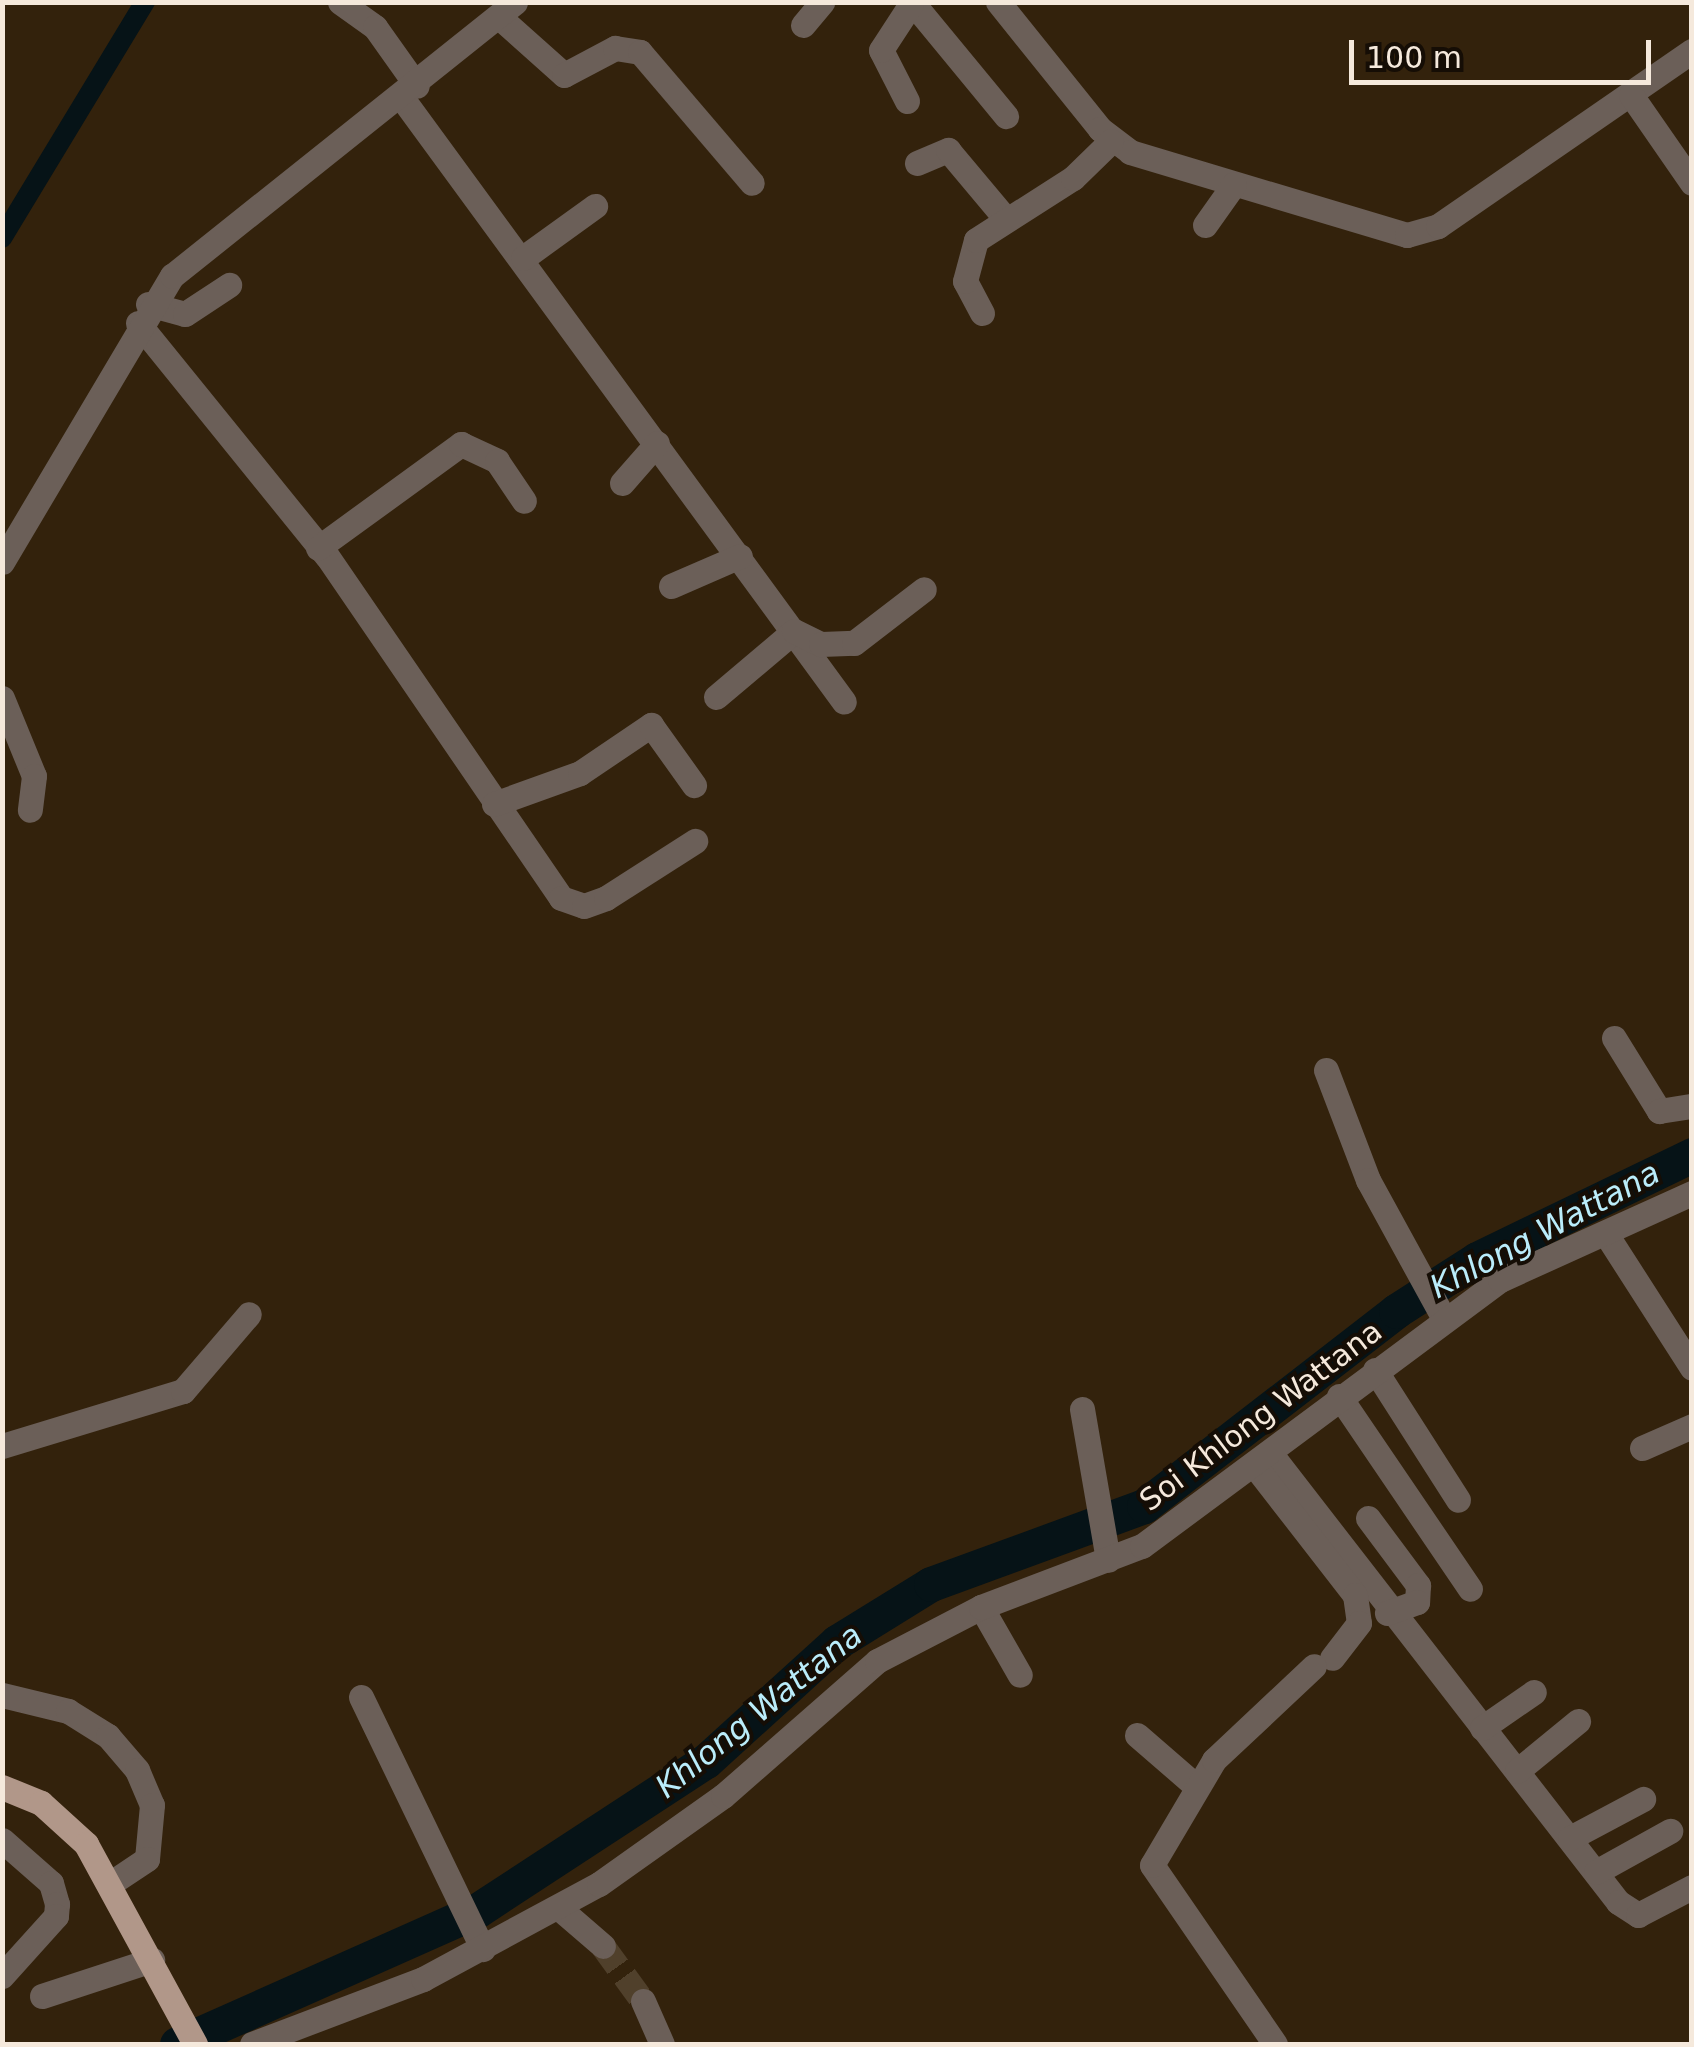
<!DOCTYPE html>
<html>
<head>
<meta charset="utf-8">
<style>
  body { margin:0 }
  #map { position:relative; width:1694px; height:2047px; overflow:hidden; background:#33220c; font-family:"DejaVu Sans",sans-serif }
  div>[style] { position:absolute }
  .canal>* { height:20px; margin:-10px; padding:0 10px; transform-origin:10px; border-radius:10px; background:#061317 }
  .river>* { height:35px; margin:-17.5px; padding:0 17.5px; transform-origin:17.5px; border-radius:17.5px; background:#061317 }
  .minor-tunnel>* { height:25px; margin-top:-12.5px; transform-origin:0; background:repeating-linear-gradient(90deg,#50402b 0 25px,transparent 0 37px) }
  .minor>* { height:25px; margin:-12.5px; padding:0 12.5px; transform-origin:12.5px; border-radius:12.5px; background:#6b5f58 }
  .major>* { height:25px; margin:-12.5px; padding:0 12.5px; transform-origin:12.5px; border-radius:12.5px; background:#b19789 }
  span { translate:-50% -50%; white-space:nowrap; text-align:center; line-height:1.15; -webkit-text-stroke:8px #150d05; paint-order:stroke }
  .street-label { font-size:30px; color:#f5e9dc }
  .water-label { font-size:32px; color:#baecfa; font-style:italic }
  .frame { position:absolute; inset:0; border:5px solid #f5e9dc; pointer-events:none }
  .scale { position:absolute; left:1349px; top:40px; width:302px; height:45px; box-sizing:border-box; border:5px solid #f5e9dc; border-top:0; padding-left:12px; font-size:30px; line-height:35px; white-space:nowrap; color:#f5e9dc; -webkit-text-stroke:8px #150d05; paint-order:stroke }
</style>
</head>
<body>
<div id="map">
  <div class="canal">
    <div style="left:2px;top:238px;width:276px;rotate:-58.8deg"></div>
  </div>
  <div class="river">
    <div style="left:177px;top:2044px;width:329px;rotate:-24deg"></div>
    <div style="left:478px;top:1910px;width:272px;rotate:-33.2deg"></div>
    <div style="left:706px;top:1761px;width:177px;rotate:-42.3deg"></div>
    <div style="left:837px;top:1642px;width:110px;rotate:-31.7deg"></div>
    <div style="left:931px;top:1584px;width:227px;rotate:-20.1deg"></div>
    <div style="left:1144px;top:1506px;width:319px;rotate:-37.7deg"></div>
    <div style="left:1396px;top:1311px;width:96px;rotate:-32.7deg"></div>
    <div style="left:1477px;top:1259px;width:239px;rotate:-25.8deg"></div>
  </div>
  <div class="minor-tunnel">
    <div style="left:603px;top:1946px;width:68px;rotate:54deg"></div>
  </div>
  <div class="minor">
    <div style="left:340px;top:2px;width:43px;rotate:35.5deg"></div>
    <div style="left:375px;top:27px;width:72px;rotate:54.6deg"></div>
    <div style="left:912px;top:2px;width:148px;rotate:50.5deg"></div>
    <div style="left:998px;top:2px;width:163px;rotate:51.2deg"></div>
    <div style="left:1100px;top:129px;width:38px;rotate:37deg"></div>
    <div style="left:1130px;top:152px;width:289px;rotate:16.7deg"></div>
    <div style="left:1407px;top:235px;width:32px;rotate:-16deg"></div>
    <div style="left:1438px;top:226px;width:308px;rotate:-34.6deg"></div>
    <div style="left:499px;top:17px;width:87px;rotate:41.7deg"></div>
    <div style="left:564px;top:75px;width:58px;rotate:-27.9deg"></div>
    <div style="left:615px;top:48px;width:25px;rotate:9deg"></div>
    <div style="left:640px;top:52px;width:172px;rotate:49.5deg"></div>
    <div style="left:803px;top:25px;width:30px;rotate:-50deg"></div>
    <div style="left:1631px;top:95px;width:107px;rotate:55.3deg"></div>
    <div style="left:402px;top:98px;width:748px;rotate:53.8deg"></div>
    <div style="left:907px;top:101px;width:57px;rotate:-117deg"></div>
    <div style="left:881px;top:50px;width:55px;rotate:-56.9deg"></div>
    <div style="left:917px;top:163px;width:34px;rotate:-23deg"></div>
    <div style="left:948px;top:150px;width:90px;rotate:50deg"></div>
    <div style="left:1205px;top:225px;width:50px;rotate:-54.7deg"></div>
    <div style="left:523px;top:258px;width:89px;rotate:-35.8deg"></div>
    <div style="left:148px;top:304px;width:38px;rotate:15deg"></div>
    <div style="left:185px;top:314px;width:53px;rotate:-33.4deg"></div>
    <div style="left:982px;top:313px;width:36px;rotate:-118deg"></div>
    <div style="left:965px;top:281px;width:42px;rotate:-75deg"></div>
    <div style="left:976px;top:240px;width:115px;rotate:-32.6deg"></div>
    <div style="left:1073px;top:178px;width:53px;rotate:-44.2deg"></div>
    <div style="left:138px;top:323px;width:300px;rotate:51deg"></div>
    <div style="left:327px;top:556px;width:414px;rotate:55.6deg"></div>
    <div style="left:561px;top:898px;width:24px;rotate:19deg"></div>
    <div style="left:584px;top:906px;width:23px;rotate:-20deg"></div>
    <div style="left:606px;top:898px;width:106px;rotate:-32.6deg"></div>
    <div style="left:622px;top:483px;width:53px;rotate:-48.8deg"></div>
    <div style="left:318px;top:548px;width:177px;rotate:-36deg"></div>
    <div style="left:461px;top:444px;width:40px;rotate:25deg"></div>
    <div style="left:497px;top:461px;width:48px;rotate:56deg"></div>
    <div style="left:2px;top:562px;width:333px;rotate:-59.3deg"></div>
    <div style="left:172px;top:276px;width:439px;rotate:-38.6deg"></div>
    <div style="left:671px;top:586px;width:75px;rotate:-23.5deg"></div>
    <div style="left:716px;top:697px;width:102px;rotate:-40.2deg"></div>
    <div style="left:794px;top:631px;width:30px;rotate:26deg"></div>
    <div style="left:821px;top:644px;width:33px;rotate:-2deg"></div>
    <div style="left:854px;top:643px;width:88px;rotate:-37.6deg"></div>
    <div style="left:2px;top:698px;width:84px;rotate:67.7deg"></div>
    <div style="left:34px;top:776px;width:34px;rotate:97deg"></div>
    <div style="left:494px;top:804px;width:91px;rotate:-19.8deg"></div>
    <div style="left:580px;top:773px;width:86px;rotate:-34.1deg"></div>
    <div style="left:651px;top:725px;width:74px;rotate:54.4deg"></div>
    <div style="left:1614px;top:1038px;width:86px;rotate:58.3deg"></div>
    <div style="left:1659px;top:1111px;width:33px;rotate:-9deg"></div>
    <div style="left:1326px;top:1070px;width:118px;rotate:69.1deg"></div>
    <div style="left:1368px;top:1180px;width:156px;rotate:61.3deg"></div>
    <div style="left:1606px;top:1234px;width:159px;rotate:57.3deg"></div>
    <div style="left:1375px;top:1370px;width:154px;rotate:57.4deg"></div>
    <div style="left:1339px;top:1396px;width:233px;rotate:55.8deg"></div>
    <div style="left:1082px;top:1409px;width:153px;rotate:80.2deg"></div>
    <div style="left:2px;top:1446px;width:189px;rotate:-16.9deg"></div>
    <div style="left:183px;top:1391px;width:101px;rotate:-49.4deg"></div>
    <div style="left:1642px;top:1448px;width:55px;rotate:-23.7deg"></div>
    <div style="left:1270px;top:1453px;width:568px;rotate:52.22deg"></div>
    <div style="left:1618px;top:1902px;width:24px;rotate:33deg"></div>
    <div style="left:1638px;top:1915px;width:61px;rotate:-27.4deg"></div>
    <div style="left:1254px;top:1465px;width:165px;rotate:52.2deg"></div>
    <div style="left:1355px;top:1595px;width:28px;rotate:82deg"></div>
    <div style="left:1359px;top:1623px;width:44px;rotate:127.6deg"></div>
    <div style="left:1368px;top:1518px;width:84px;rotate:53.3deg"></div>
    <div style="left:1418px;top:1585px;width:17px;rotate:93deg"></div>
    <div style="left:1417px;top:1602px;width:32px;rotate:160deg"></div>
    <div style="left:981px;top:1607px;width:78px;rotate:60.2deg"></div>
    <div style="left:2px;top:1695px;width:68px;rotate:13.6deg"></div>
    <div style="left:68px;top:1711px;width:47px;rotate:32deg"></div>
    <div style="left:108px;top:1736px;width:45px;rotate:49.5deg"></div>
    <div style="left:137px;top:1770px;width:38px;rotate:67deg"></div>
    <div style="left:152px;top:1805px;width:54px;rotate:95.3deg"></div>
    <div style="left:147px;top:1859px;width:43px;rotate:146.3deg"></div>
    <div style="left:361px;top:1697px;width:280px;rotate:64.2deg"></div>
    <div style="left:1482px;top:1728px;width:63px;rotate:-34.7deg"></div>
    <div style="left:1137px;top:1735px;width:79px;rotate:40.9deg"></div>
    <div style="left:1517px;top:1771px;width:79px;rotate:-39.3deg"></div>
    <div style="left:1570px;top:1838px;width:83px;rotate:-28.1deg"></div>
    <div style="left:2px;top:1840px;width:65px;rotate:41.3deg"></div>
    <div style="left:51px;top:1883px;width:22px;rotate:74deg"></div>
    <div style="left:57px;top:1904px;width:12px;rotate:95deg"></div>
    <div style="left:56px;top:1916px;width:81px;rotate:132deg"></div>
    <div style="left:1596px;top:1872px;width:85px;rotate:-29deg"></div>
    <div style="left:559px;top:1908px;width:58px;rotate:40.8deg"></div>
    <div style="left:42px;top:1996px;width:116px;rotate:-18.1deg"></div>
    <div style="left:643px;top:2001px;width:47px;rotate:66.2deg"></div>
    <div style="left:252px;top:2044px;width:183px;rotate:-20.8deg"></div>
    <div style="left:423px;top:1979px;width:200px;rotate:-28.4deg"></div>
    <div style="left:599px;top:1884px;width:152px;rotate:-35.4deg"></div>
    <div style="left:723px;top:1796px;width:205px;rotate:-41.2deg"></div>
    <div style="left:877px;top:1661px;width:117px;rotate:-27.4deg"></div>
    <div style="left:981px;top:1607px;width:172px;rotate:-20.8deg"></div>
    <div style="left:1142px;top:1546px;width:446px;rotate:-36.6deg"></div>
    <div style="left:1500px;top:1280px;width:211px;rotate:-24.4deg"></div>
    <div style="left:1275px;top:2044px;width:217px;rotate:-124.5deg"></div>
    <div style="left:1152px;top:1865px;width:122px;rotate:-59.4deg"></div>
    <div style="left:1214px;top:1760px;width:137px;rotate:-43.2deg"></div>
  </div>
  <div class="major">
    <div style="left:2px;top:1787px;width:42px;rotate:22.3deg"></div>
    <div style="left:41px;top:1803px;width:61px;rotate:42.3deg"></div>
    <div style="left:86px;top:1844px;width:228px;rotate:61.4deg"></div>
  </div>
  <div class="street-label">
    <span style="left:1261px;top:1416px;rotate:-37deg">Soi Khlong Wattana</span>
  </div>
  <div class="water-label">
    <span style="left:1545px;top:1230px;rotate:-28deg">Khlong Wattana</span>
    <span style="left:759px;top:1711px;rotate:-39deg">Khlong Wattana</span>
  </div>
  <div class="frame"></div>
  <div class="scale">100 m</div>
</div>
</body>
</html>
